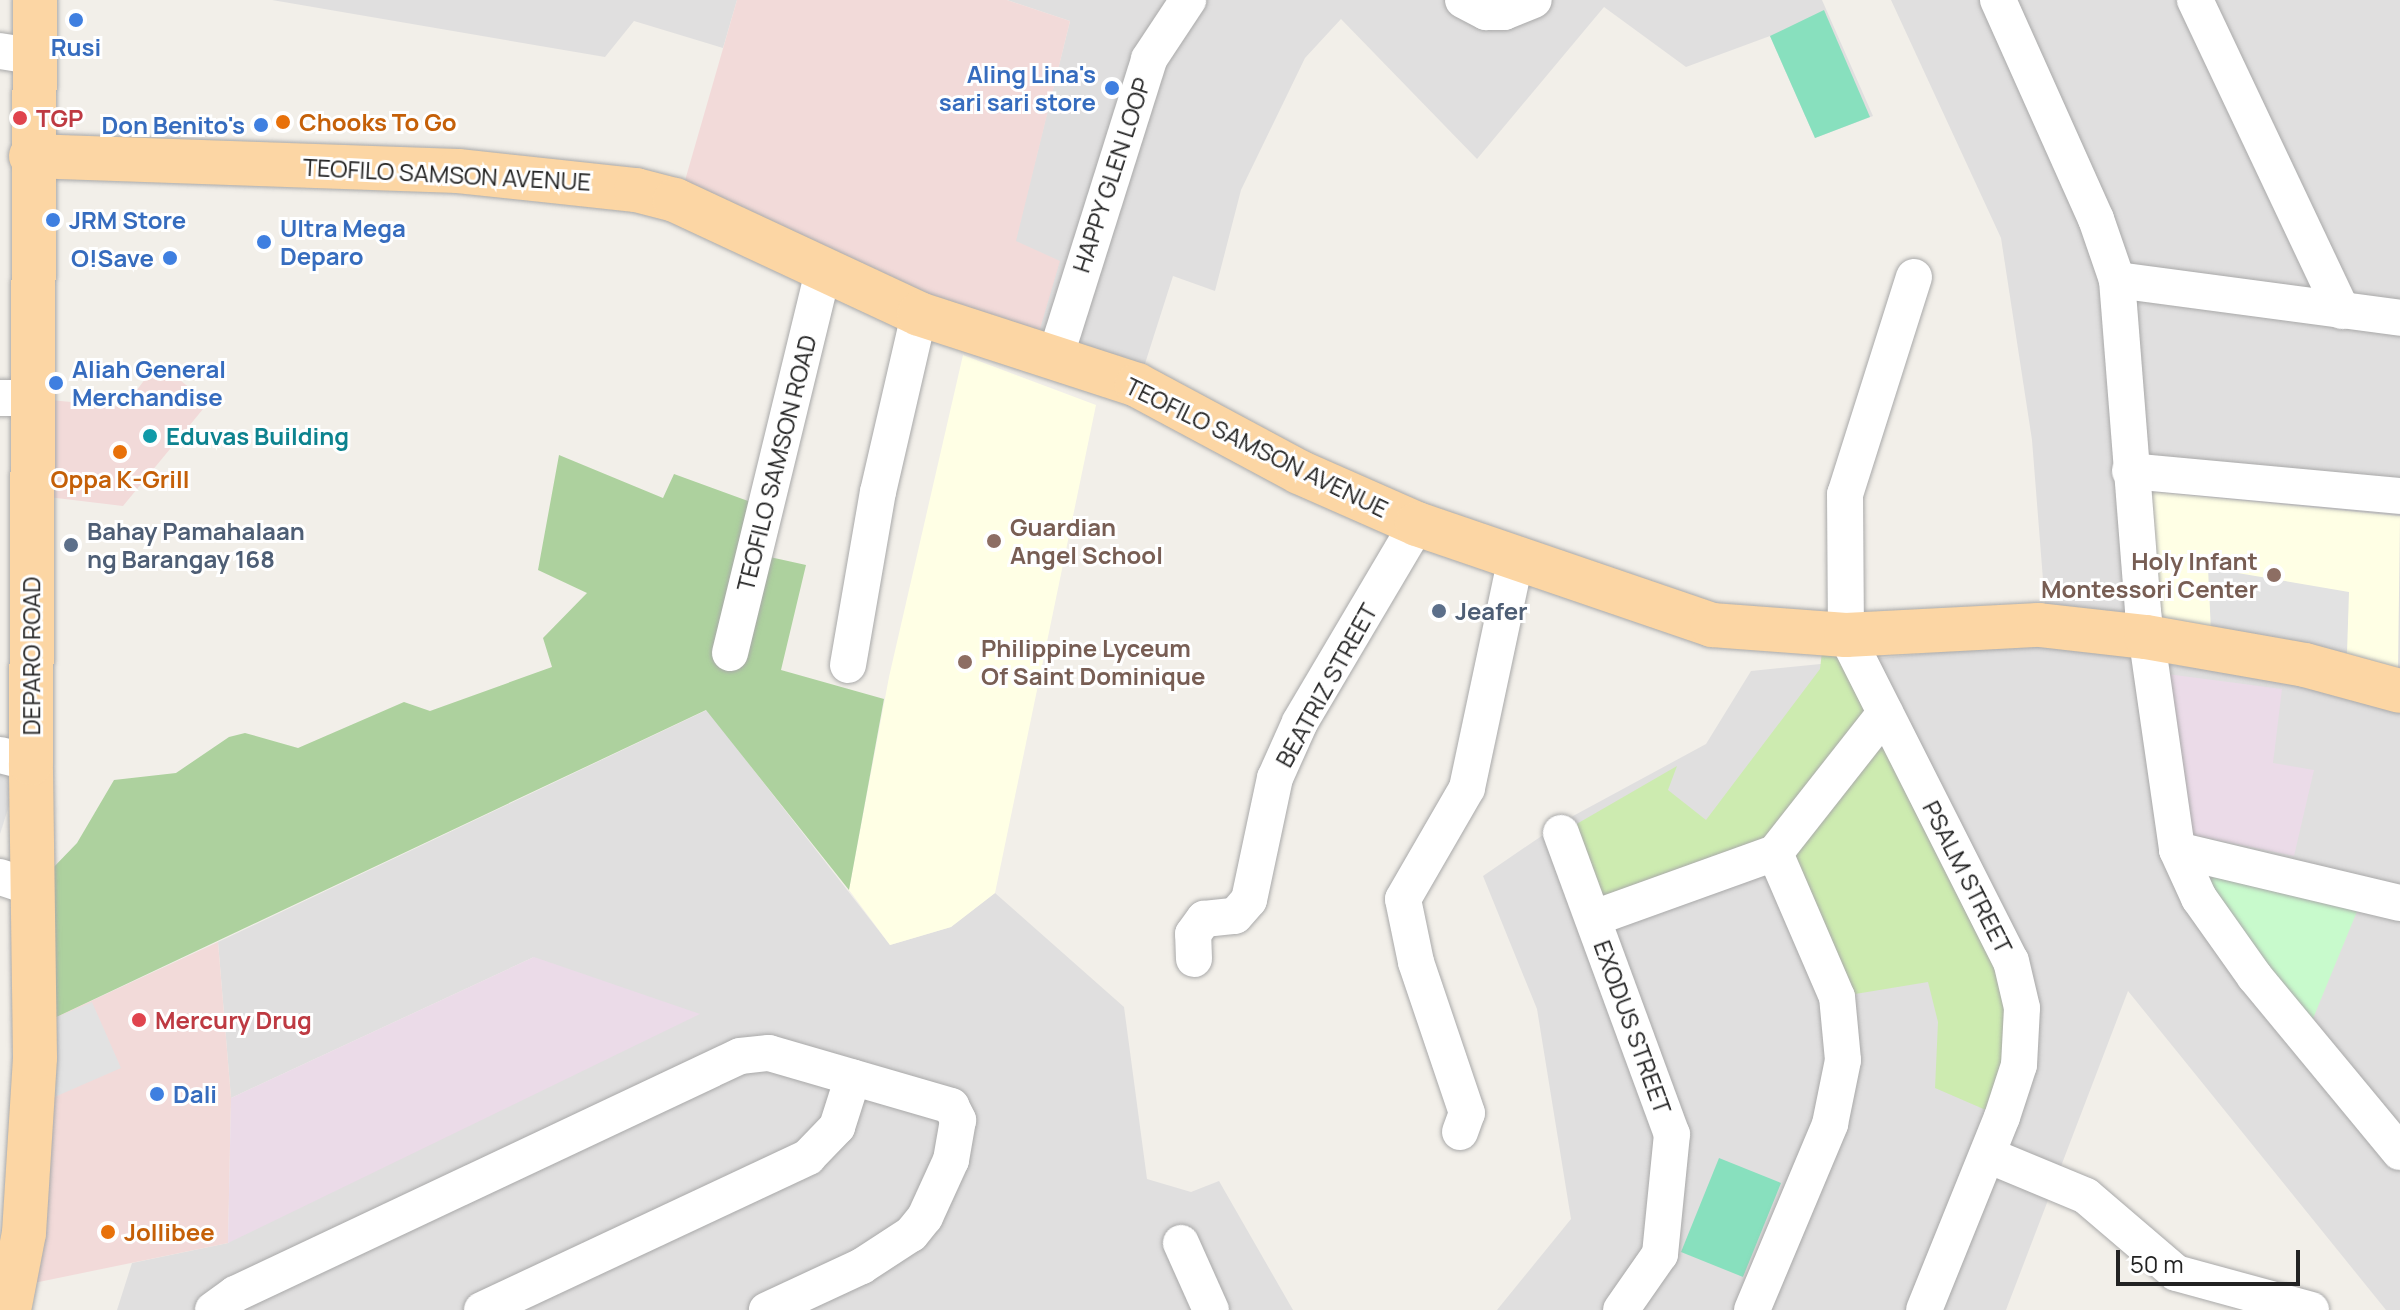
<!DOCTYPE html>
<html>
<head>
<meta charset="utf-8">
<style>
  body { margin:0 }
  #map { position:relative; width:2400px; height:1310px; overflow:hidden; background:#f2efe9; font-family:Manrope,sans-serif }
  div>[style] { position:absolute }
  .residential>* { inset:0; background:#e0dfdf }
  .commercial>* { inset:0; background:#f2dad9 }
  .industrial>* { inset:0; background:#ebdbe8 }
  .education>* { inset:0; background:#ffffe5 }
  .grass>* { inset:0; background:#cdebb0 }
  .forest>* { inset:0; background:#add19e }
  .park>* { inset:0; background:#c8facc }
  .pitch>* { inset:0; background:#88e0be }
  .parking>* { inset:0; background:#e2e2e2 }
  .roads { filter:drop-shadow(0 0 2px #a9a9a9) drop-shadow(0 0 2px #a9a9a9) }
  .minor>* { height:36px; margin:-18px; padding:0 18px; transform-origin:18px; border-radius:18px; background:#fff }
  .major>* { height:44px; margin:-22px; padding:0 22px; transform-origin:22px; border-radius:22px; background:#fcd6a4 }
  .dots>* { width:22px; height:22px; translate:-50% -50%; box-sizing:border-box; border:4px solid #fff; border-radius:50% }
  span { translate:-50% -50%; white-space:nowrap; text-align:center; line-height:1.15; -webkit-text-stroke:6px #fff; paint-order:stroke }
  .shop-label { font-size:24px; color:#366cbe; font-weight:700 }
  .right { translate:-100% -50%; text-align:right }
  .left { translate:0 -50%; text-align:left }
  .health-label { font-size:24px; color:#be3a42; font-weight:700 }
  .food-label { font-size:24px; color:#c56008; font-weight:700 }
  .street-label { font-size:24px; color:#222 }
  .culture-label { font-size:24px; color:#0d838f; font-weight:700 }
  .education-label { font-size:24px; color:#785e54; font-weight:700 }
  .service-label { font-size:24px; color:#4e5e75; font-weight:700 }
  .scale { position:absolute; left:2116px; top:1250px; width:184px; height:36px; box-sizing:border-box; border:4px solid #222; border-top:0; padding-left:10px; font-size:24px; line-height:28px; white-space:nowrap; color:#222; -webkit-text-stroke:6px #fff; paint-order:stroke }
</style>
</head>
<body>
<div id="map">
  <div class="residential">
    <div style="clip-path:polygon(272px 0,737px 0,723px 48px,634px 21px,605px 57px)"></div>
    <div style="clip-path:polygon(1007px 0,1822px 0,1873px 116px,1815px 138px,1770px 36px,1686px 67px,1604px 7px,1477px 159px,1341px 19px,1305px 58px,1241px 190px,1215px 291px,1173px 276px,1142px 373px,1037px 339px,1015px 242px,1070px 21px)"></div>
    <div style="clip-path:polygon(1891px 0,2400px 0,2400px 668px,2045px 605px,2032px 440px,2001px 238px)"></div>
    <div style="clip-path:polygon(2035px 634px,2157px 663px,2288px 680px,2400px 708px,2400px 1310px,2386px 1310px,2128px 991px,2006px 1310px,1497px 1310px,1571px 1219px,1537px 1009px,1483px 876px,1562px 822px,1706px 744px,1751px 671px,1951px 651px)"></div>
    <div style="clip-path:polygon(707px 710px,890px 945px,951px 927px,995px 893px,1124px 1007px,1147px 1179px,1191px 1192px,1219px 1181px,1293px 1310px,117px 1310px,132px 1263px,228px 1243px,534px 957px,231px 1098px,218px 942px)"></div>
  </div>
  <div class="commercial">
    <div style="clip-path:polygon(737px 0,1007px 0,1070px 21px,1016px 241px,1060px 261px,1037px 339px,922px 299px,684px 184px)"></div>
    <div style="clip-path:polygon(158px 362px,208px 403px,123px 506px,48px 497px,50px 400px,124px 407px)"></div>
    <div style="clip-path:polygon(218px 942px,231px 1098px,228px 1243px,29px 1284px,48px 1021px)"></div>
  </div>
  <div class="industrial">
    <div style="clip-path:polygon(2167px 674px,2282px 689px,2273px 763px,2314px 770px,2294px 856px,2188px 834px)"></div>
    <div style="clip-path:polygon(534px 957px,700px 1014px,228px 1243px,231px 1098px)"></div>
  </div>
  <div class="education">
    <div style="clip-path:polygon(963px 355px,1096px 405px,995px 893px,951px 927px,890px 945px,849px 890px,889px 677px)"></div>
    <div style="clip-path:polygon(2145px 491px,2400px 516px,2398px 672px,2149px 633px)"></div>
  </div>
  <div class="grass">
    <div style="clip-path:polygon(1824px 634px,2011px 961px,2002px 1117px,1935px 1088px,1938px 1022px,1928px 982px,1837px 997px,1775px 853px,1594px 918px,1561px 833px,1677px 766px,1668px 790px,1706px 820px,1820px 669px)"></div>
  </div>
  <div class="forest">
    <div style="clip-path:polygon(559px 455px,663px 498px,674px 474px,759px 505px,747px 552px,806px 565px,781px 670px,884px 699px,849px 890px,706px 710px,48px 1021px,50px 871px,77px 843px,114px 780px,176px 773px,229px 737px,245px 733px,298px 748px,404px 702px,430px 711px,552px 667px,543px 638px,587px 593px,538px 570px)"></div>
  </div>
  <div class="park">
    <div style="clip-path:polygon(2196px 870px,2358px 909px,2312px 1021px,2270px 972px)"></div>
  </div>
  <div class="pitch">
    <div style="clip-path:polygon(1824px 10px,1870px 117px,1815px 138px,1770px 36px)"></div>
    <div style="clip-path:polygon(1719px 1158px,1781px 1183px,1743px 1277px,1681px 1252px)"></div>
  </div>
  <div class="parking">
    <div style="clip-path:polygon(2208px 568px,2349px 592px,2347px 653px,2211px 632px)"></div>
    <div style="clip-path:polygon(0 766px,20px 771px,0 834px)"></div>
    <div style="clip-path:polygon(92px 1002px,121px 1068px,50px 1099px,48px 1021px)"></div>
  </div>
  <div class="roads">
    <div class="minor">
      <div style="left:1463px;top:0;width:26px;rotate:28deg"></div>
      <div style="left:1486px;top:12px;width:18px"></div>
      <div style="left:1504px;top:12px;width:32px;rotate:-22deg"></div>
      <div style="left:1998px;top:0;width:240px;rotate:65.9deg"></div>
      <div style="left:2096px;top:219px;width:65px;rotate:71deg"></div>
      <div style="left:2117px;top:280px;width:334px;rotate:85.5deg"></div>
      <div style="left:2143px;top:613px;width:239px;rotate:81.8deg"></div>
      <div style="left:2177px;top:850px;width:53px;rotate:65.4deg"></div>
      <div style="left:2199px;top:898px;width:97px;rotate:54.7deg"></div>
      <div style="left:2255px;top:977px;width:227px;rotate:50.4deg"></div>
      <div style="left:2195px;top:0;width:344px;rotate:64.7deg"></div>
      <div style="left:0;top:51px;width:33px;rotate:9deg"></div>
      <div style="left:1914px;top:277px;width:228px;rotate:107.6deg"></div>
      <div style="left:1845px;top:494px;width:141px;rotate:89.6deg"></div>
      <div style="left:1846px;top:635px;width:365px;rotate:63.2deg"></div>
      <div style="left:2011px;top:961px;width:48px;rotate:76.8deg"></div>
      <div style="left:2022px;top:1008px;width:57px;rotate:93deg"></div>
      <div style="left:2019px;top:1065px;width:55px;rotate:108.1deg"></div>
      <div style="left:2002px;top:1117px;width:208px;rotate:112deg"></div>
      <div style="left:2117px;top:280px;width:286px;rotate:7.6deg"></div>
      <div style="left:1055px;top:358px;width:313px;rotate:-72.5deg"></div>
      <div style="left:1149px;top:59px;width:71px;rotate:-56.5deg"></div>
      <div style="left:0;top:398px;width:32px"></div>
      <div style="left:2130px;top:471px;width:271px;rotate:5.3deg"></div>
      <div style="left:730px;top:653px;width:392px;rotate:-76.3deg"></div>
      <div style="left:848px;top:665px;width:176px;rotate:-80.2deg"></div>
      <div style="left:878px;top:492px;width:183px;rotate:-77deg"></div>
      <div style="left:0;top:755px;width:32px;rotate:14deg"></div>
      <div style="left:1561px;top:833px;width:321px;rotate:69.8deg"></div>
      <div style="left:1672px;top:1134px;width:121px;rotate:95.7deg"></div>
      <div style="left:1660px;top:1254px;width:68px;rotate:124.9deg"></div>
      <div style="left:2177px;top:850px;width:229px;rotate:13.4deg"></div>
      <div style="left:0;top:877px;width:35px;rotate:18deg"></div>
      <div style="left:1594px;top:918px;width:192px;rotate:-19.8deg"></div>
      <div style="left:1775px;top:853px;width:178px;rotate:-51.8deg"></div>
      <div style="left:1194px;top:959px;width:25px;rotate:-92deg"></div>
      <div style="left:1193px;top:934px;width:19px;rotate:-54deg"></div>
      <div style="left:1204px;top:919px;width:31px;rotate:-6deg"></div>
      <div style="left:1235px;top:916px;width:21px;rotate:-49deg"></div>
      <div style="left:1249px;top:900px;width:125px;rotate:-78deg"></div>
      <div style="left:1275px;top:778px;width:61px;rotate:-65.9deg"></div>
      <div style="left:1300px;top:722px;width:230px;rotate:-59.4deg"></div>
      <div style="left:1460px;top:1132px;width:20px;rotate:-70deg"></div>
      <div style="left:1467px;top:1113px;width:159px;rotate:-108.7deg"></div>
      <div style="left:1416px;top:962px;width:64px;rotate:-101.7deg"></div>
      <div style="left:1403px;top:899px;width:128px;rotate:-60deg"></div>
      <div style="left:1467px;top:788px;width:235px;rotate:-78deg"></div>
      <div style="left:1990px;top:1156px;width:104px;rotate:22.6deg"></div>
      <div style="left:2086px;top:1196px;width:118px;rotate:40.5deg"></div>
      <div style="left:2176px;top:1273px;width:140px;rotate:15.3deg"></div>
      <div style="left:1181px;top:1243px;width:73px;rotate:65.9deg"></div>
      <div style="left:213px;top:1310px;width:27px;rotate:-36deg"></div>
      <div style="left:235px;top:1294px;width:558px;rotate:-25.23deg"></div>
      <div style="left:740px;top:1056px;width:29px;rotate:-6deg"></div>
      <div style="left:769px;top:1053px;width:190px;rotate:16.2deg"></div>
      <div style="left:951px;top:1106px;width:16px;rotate:63deg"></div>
      <div style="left:958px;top:1120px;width:41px;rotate:99.9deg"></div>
      <div style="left:951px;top:1160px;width:63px;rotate:114.5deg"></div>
      <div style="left:925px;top:1217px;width:22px;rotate:129deg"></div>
      <div style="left:911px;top:1234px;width:59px;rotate:146.9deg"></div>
      <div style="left:862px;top:1266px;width:105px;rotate:155.1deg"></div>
      <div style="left:482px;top:1310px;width:360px;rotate:-25.1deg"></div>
      <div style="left:808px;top:1157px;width:42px;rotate:-46deg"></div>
      <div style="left:837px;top:1127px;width:52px;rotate:-72.3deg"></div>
      <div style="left:1752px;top:1310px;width:202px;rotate:-67.2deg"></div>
      <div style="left:1830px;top:1124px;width:65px;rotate:-78.5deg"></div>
      <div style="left:1843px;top:1060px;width:63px;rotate:-95.4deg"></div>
      <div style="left:1837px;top:997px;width:157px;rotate:-113.3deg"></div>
    </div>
    <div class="major">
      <div style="left:31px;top:156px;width:427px;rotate:2deg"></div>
      <div style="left:458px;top:171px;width:179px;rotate:6.1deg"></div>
      <div style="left:636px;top:190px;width:40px;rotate:14.4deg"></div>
      <div style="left:675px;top:200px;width:269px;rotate:25deg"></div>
      <div style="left:919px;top:314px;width:229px;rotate:18deg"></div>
      <div style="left:1137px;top:385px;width:184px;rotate:28.2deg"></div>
      <div style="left:1299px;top:472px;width:129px;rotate:23.8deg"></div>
      <div style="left:1417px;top:524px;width:312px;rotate:18.9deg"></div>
      <div style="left:1712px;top:625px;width:134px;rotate:4.3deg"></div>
      <div style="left:1846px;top:635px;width:193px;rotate:-3deg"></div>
      <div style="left:2039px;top:625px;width:108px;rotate:6.4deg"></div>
      <div style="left:2146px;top:637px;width:161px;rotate:10deg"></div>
      <div style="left:2305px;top:665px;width:98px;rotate:15.3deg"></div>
      <div style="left:9px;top:1310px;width:78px;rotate:-79deg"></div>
      <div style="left:24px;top:1233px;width:176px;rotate:-86.4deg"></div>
      <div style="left:35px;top:1057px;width:294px;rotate:-90.8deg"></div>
      <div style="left:31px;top:763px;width:763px;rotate:-89.7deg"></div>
    </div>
  </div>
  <div class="dots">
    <div style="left:76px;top:20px;background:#3f7fe0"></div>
    <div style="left:1112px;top:88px;background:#3f7fe0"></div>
    <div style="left:20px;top:118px;background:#e0444e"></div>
    <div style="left:283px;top:122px;background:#e8710a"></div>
    <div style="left:261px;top:125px;background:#3f7fe0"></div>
    <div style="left:53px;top:220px;background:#3f7fe0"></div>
    <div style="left:264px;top:242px;background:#3f7fe0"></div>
    <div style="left:170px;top:258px;background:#3f7fe0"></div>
    <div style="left:56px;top:383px;background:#3f7fe0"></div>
    <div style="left:150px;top:436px;background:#0f9aa8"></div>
    <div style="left:120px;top:452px;background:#e8710a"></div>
    <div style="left:994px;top:541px;background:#8d6e63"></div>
    <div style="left:71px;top:545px;background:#5c6f8a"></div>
    <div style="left:2274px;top:575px;background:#8d6e63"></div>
    <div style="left:1439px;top:611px;background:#5c6f8a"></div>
    <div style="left:965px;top:662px;background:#8d6e63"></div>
    <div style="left:139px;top:1020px;background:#e0444e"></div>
    <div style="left:157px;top:1094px;background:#3f7fe0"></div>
    <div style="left:108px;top:1232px;background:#e8710a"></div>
  </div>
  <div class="shop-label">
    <span style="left:76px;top:47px">Rusi</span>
    <span class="right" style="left:1096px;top:88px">Aling Lina's<br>sari sari store</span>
    <span class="right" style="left:245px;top:125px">Don Benito's</span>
    <span class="left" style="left:69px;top:220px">JRM Store</span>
    <span class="left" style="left:280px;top:242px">Ultra Mega<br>Deparo</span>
    <span class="right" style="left:154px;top:258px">O!Save</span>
    <span class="left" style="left:72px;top:383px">Aliah General<br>Merchandise</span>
    <span class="left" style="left:173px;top:1094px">Dali</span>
  </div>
  <div class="health-label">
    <span class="left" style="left:36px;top:118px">TGP</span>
    <span class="left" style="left:155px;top:1020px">Mercury Drug</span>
  </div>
  <div class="food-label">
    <span class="left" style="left:299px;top:122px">Chooks To Go</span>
    <span style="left:120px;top:479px">Oppa K-Grill</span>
    <span class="left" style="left:124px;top:1232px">Jollibee</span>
  </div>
  <div class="street-label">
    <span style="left:447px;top:174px;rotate:3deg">TEOFILO SAMSON AVENUE</span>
    <span style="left:1111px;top:175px;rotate:-72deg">HAPPY GLEN LOOP</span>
    <span style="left:1257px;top:447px;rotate:26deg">TEOFILO SAMSON AVENUE</span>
    <span style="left:776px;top:463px;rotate:-76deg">TEOFILO SAMSON ROAD</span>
    <span style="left:31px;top:656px;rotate:-90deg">DEPARO ROAD</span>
    <span style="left:1326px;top:685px;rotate:-61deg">BEATRIZ STREET</span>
    <span style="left:1968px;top:877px;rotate:63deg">PSALM STREET</span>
    <span style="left:1633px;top:1027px;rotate:70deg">EXODUS STREET</span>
  </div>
  <div class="culture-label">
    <span class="left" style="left:166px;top:436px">Eduvas Building</span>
  </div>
  <div class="education-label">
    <span class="left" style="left:1010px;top:541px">Guardian<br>Angel School</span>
    <span class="right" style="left:2258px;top:575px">Holy Infant<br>Montessori Center</span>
    <span class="left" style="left:981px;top:662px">Philippine Lyceum<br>Of Saint Dominique</span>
  </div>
  <div class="service-label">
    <span class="left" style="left:87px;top:545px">Bahay Pamahalaan<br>ng Barangay 168</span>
    <span class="left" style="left:1455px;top:611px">Jeafer</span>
  </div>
  <div class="scale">50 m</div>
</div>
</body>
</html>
